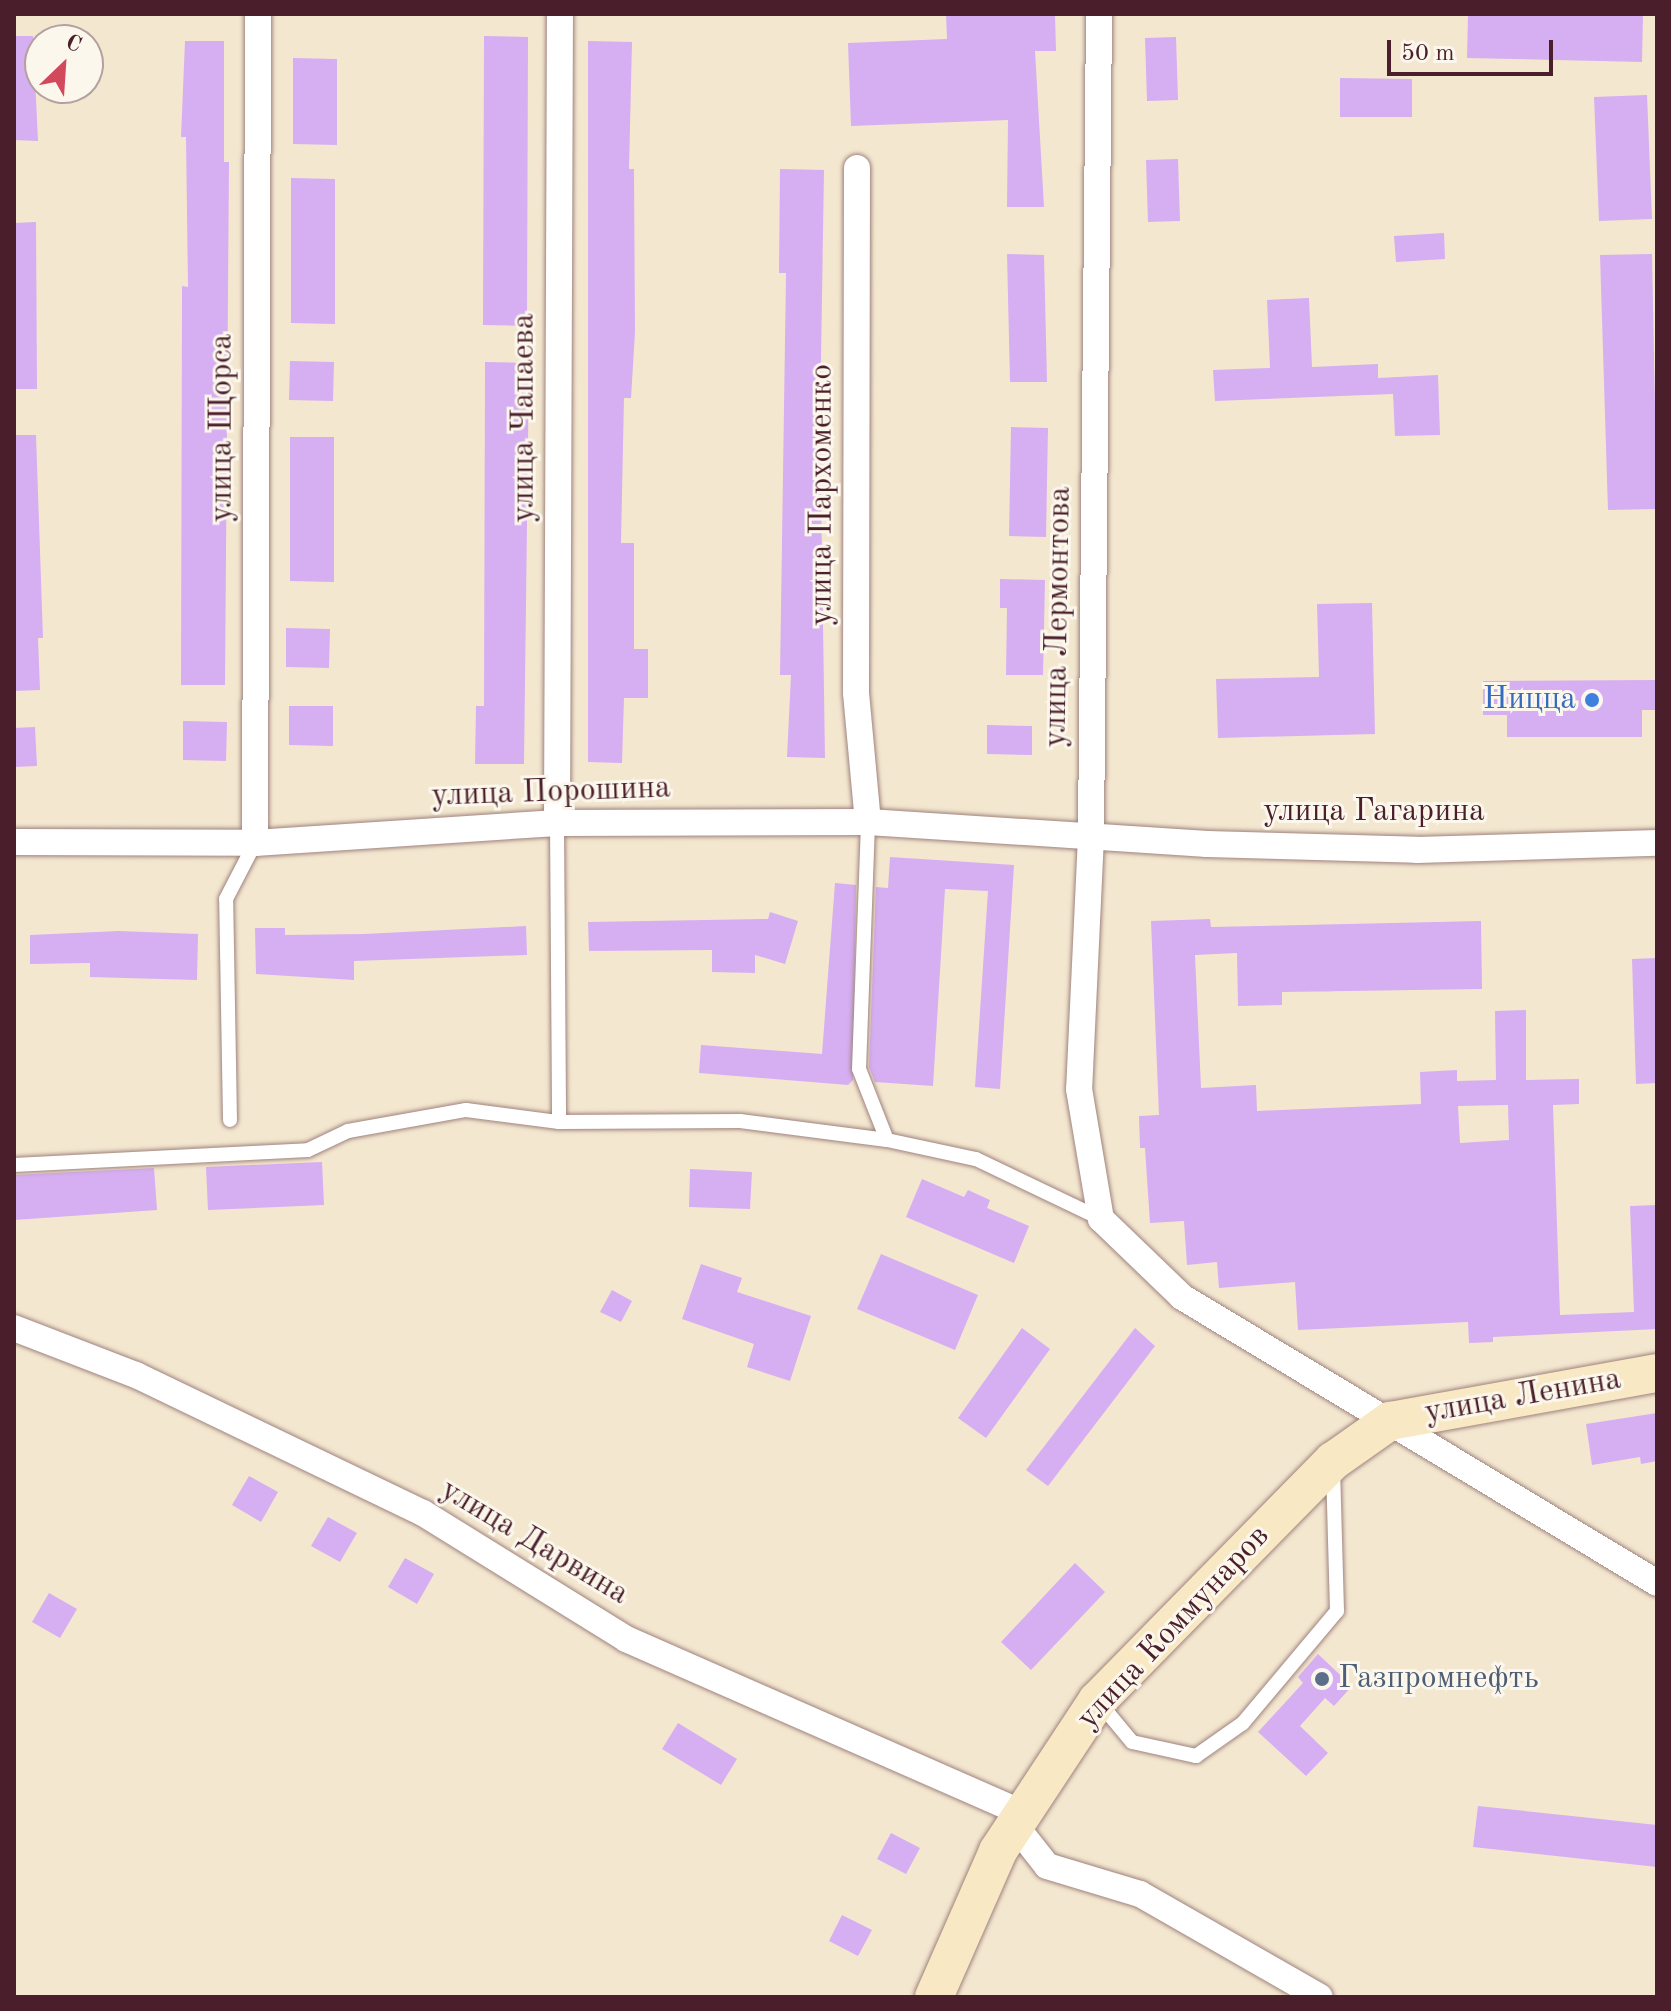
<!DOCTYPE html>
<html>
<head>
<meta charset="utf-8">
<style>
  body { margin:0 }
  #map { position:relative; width:1671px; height:2011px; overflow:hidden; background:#f4e7d0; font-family:"Old Standard TT",serif }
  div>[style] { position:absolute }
  .building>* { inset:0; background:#d6aef2 }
  .roads { filter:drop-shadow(0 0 2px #9f837e) drop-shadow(0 0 2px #9f837e) }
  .lane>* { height:14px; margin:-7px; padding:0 7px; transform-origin:7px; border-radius:7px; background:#fff }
  .street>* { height:26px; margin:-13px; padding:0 13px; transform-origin:13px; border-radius:13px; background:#fff }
  .secondary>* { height:38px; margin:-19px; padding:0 19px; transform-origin:19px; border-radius:19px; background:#f8e8c3 }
  .dots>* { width:22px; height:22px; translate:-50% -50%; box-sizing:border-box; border:4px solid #fbf7ec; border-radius:50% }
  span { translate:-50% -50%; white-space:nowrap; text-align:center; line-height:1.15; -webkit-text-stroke:6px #fbf7ec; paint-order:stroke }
  .street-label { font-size:32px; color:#4a1f2b }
  .shop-label { font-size:32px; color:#366cbe }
  .right { translate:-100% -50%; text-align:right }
  .service-label { font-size:32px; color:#4e5e75 }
  .left { translate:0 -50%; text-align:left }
  .frame { position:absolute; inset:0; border:16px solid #4a1f2b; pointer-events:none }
  .north { position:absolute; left:24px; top:24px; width:80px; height:80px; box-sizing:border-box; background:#fbf7ec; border:2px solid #b4a19f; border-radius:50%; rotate:25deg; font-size:22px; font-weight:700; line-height:32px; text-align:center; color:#4a1f2b }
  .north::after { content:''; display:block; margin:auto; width:28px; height:36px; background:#d1495b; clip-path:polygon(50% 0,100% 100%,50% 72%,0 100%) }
  .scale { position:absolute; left:1387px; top:40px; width:166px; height:36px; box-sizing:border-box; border:4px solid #4a1f2b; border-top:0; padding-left:10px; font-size:24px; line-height:28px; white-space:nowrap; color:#4a1f2b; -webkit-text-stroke:6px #fbf7ec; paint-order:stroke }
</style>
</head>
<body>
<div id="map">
  <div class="building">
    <div style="clip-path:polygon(946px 14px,1055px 14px,1056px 51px,1035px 51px,1044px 207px,1007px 207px,1008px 120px,851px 126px,848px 43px,947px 39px)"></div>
    <div style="clip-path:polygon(1468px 14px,1643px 14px,1642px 62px,1467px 58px)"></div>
    <div style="clip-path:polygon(14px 36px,33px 36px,38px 141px,14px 140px)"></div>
    <div style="clip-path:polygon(484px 36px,528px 37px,527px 326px,483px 325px)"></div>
    <div style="clip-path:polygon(1176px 37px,1178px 100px,1147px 101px,1145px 38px)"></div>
    <div style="clip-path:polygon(185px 41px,224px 41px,224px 162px,229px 162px,225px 685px,181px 685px,182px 286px,188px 287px,186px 137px,181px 137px)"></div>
    <div style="clip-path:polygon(588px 41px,632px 42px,629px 169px,634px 169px,635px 332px,631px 398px,624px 398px,621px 543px,634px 543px,634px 649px,648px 649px,648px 698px,624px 698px,622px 763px,588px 762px)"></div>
    <div style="clip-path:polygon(293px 58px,337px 59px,337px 145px,293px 144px)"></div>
    <div style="clip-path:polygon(1340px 78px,1412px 79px,1412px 117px,1340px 117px)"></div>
    <div style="clip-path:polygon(1647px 95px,1652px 219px,1599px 221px,1594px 97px)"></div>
    <div style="clip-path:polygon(1178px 159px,1180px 221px,1148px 222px,1146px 160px)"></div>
    <div style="clip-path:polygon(780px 169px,824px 170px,820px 423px,825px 758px,787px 757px,791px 675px,780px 675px,786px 273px,779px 273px)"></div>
    <div style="clip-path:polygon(291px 178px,335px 179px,335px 324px,291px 323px)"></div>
    <div style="clip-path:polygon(36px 222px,37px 389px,14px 389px,14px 223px)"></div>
    <div style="clip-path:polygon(1444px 233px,1445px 259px,1396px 262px,1394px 236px)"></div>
    <div style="clip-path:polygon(1007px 254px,1044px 255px,1047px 382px,1010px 382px)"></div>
    <div style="clip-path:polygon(1652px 254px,1657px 509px,1608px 510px,1600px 255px)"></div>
    <div style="clip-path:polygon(1309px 298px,1312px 367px,1378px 364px,1378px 378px,1438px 375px,1440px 435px,1395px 436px,1393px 394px,1215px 401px,1213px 370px,1270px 368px,1267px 300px)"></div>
    <div style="clip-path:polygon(290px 361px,334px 362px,333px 401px,289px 400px)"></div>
    <div style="clip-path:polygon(485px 362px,529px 363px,524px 764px,475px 764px,476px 706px,484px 706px)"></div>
    <div style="clip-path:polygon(1011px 427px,1048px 428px,1046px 537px,1009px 536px)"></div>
    <div style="clip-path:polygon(14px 435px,36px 435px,43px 638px,38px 638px,40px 690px,14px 691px)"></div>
    <div style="clip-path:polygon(290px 437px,334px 437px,334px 582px,290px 581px)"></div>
    <div style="clip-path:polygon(1000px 579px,1045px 580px,1043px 675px,1006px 675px,1007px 608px,1000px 608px)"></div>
    <div style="clip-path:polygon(1372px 603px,1375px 734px,1218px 738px,1216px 679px,1319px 677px,1317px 604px)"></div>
    <div style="clip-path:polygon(286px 628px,330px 629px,329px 668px,286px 667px)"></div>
    <div style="clip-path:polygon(1657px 680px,1657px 710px,1642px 710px,1642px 737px,1507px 737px,1507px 715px,1483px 715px,1483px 681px)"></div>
    <div style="clip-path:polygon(289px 706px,333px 706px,333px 746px,289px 745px)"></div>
    <div style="clip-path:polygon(183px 721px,227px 722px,226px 761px,183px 760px)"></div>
    <div style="clip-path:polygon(987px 725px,1032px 726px,1032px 755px,987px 754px)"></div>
    <div style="clip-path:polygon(35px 727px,37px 766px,14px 767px,14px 728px)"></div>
    <div style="clip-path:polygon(890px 857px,1014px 865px,1000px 1089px,975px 1087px,988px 891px,945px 889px,933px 1086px,875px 1082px,869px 1067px,876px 887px,888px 888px)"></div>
    <div style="clip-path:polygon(835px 883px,856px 885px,853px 1080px,848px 1085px,699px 1073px,701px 1045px,822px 1054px)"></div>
    <div style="clip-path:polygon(770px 912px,798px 921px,785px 964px,755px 955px,755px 973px,712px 972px,712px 950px,589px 951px,588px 922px,768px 919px)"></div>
    <div style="clip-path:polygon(evenodd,1210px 919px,1211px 927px,1481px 921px,1482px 989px,1282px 992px,1282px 1005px,1238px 1006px,1237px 953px,1195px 955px,1201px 1088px,1256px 1085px,1257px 1111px,1421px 1104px,1420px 1072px,1457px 1070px,1457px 1081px,1496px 1080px,1495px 1011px,1526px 1010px,1526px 1080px,1579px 1079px,1579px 1104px,1553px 1105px,1560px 1315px,1634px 1312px,1630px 1206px,1657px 1205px,1657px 1329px,1493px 1337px,1493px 1342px,1469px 1343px,1468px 1322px,1298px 1330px,1295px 1282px,1219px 1288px,1217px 1262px,1187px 1265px,1184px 1221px,1150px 1223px,1145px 1148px,1140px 1148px,1139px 1116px,1159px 1115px,1151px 921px,1210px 919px,1508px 1105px,1509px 1140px,1460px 1143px,1458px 1106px,1508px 1105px)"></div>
    <div style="clip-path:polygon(526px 926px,527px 955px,354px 961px,354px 980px,256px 974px,255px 928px,285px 928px,285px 935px,364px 934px)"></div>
    <div style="clip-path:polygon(119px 931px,198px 934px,197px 980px,90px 977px,90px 963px,30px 964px,30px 935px)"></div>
    <div style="clip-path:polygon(1657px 958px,1657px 1083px,1636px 1084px,1632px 959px)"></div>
    <div style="clip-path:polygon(322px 1162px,324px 1205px,208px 1210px,206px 1167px)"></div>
    <div style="clip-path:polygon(154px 1168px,157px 1210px,14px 1220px,14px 1175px)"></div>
    <div style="clip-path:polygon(690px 1169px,752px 1172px,750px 1209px,689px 1207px)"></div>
    <div style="clip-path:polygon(922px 1179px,964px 1197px,968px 1190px,990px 1200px,987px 1208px,1029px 1226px,1014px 1263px,906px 1217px)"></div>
    <div style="clip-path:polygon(881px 1254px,978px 1295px,955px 1350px,857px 1309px)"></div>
    <div style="clip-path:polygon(701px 1264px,742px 1278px,737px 1292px,811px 1316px,790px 1381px,747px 1367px,754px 1344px,682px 1319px)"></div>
    <div style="clip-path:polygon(612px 1290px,632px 1301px,621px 1322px,600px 1312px)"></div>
    <div style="clip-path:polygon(1022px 1328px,1050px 1349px,986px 1438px,958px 1418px)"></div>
    <div style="clip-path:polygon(1135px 1328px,1155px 1346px,1048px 1486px,1026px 1470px)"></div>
    <div style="clip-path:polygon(1657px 1413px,1657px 1461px,1641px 1464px,1640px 1457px,1592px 1465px,1586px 1424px)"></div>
    <div style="clip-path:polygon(249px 1476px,278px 1492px,261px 1522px,232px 1505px)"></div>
    <div style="clip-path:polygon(328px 1517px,357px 1533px,340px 1562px,311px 1546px)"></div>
    <div style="clip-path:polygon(405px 1558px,434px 1574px,417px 1604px,388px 1587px)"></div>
    <div style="clip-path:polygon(1075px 1563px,1105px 1592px,1031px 1670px,1001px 1642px)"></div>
    <div style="clip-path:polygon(49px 1593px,77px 1609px,60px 1638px,32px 1622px)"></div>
    <div style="clip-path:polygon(1318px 1654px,1352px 1686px,1334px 1706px,1325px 1698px,1300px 1726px,1328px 1753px,1306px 1776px,1258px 1732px,1303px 1683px,1298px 1677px)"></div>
    <div style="clip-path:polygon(678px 1723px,737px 1759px,721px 1785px,662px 1749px)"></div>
    <div style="clip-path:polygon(1478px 1806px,1657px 1825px,1657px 1867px,1473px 1847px)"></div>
    <div style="clip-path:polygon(891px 1833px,920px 1848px,906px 1874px,877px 1859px)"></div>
    <div style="clip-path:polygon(842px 1915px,872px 1930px,858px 1956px,829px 1941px)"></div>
  </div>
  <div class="roads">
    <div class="lane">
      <div style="left:557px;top:823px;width:299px;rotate:89.6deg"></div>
      <div style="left:559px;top:1122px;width:181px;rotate:-0.3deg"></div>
      <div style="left:740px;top:1121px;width:148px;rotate:7.4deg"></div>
      <div style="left:887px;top:1140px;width:76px;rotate:-111.5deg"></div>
      <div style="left:859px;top:1069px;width:247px;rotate:-87.9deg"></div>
      <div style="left:230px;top:1120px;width:221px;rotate:-91deg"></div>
      <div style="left:226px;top:899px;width:63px;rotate:-62.6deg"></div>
      <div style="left:887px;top:1140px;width:91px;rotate:12.1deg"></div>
      <div style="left:976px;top:1159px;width:139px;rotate:25.6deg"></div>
      <div style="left:14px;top:1165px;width:294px;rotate:-2.9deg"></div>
      <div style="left:308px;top:1150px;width:44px;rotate:-25.4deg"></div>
      <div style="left:348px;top:1131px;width:120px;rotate:-10.1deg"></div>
      <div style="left:466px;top:1110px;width:94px;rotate:7.4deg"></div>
      <div style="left:1098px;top:1701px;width:53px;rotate:50.3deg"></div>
      <div style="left:1132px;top:1742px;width:66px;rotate:12.3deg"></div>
      <div style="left:1196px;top:1756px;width:57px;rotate:-35.1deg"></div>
      <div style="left:1243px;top:1723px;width:146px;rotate:-50deg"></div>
      <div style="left:1337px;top:1611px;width:140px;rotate:-91.6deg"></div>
    </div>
    <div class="street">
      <div style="left:1099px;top:14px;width:823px;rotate:90.56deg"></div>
      <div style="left:1091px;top:837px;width:252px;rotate:92.7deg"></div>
      <div style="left:1079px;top:1089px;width:132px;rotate:80.4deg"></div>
      <div style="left:1101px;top:1219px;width:112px;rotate:43.9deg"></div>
      <div style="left:1182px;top:1297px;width:554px;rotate:31.05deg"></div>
      <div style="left:857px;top:168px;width:525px;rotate:90.11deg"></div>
      <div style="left:856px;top:693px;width:130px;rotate:84.7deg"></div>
      <div style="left:557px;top:823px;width:809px;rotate:-89.79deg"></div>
      <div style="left:14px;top:842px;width:241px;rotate:0.2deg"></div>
      <div style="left:255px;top:843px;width:303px;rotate:-3.8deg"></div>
      <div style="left:557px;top:823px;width:311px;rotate:-0.2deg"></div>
      <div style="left:868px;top:822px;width:340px;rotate:3.7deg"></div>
      <div style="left:1207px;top:844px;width:210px;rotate:1.6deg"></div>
      <div style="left:1417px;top:850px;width:240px;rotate:-1.7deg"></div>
      <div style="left:255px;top:843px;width:829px;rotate:-89.79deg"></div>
      <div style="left:14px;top:1328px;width:131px;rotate:21.1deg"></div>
      <div style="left:136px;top:1375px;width:318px;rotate:25.7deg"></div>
      <div style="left:423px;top:1513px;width:239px;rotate:31.8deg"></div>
      <div style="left:626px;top:1639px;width:430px;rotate:23.7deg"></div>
      <div style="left:1014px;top:1824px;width:53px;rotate:51.8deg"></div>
      <div style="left:1047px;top:1866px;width:97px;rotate:16.8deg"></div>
      <div style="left:1140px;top:1894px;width:207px;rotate:29.8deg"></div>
    </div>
    <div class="secondary">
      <div style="left:934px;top:1997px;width:159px;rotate:-66.3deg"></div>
      <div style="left:998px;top:1851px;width:180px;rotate:-56.6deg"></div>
      <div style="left:1097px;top:1701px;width:337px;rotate:-45.5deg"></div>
      <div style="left:1333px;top:1461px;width:70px;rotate:-35.1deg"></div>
      <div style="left:1390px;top:1421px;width:271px;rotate:-10.2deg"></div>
    </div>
  </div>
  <div class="dots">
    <div style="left:1592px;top:700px;background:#3f7fe0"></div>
    <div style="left:1322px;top:1679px;background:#5c6f8a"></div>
  </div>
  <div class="street-label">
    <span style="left:525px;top:418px;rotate:-90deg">улица Чапаева</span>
    <span style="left:223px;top:428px;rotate:-90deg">улица Щорса</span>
    <span style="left:823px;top:495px;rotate:-90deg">улица Пархоменко</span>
    <span style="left:1059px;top:617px;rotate:-89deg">улица Лермонтова</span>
    <span style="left:551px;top:793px;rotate:-2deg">улица Порошина</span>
    <span style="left:1374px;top:812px">улица Гагарина</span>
    <span style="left:1523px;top:1397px;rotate:-10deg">улица Ленина</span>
    <span style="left:534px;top:1543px;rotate:31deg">улица Дарвина</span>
    <span style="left:1174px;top:1628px;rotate:-47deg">улица Коммунаров</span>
  </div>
  <div class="shop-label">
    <span class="right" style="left:1576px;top:700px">Ницца</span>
  </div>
  <div class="service-label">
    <span class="left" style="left:1338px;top:1679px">Газпромнефть</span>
  </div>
  <div class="frame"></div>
  <div class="north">С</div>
  <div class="scale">50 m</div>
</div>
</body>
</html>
